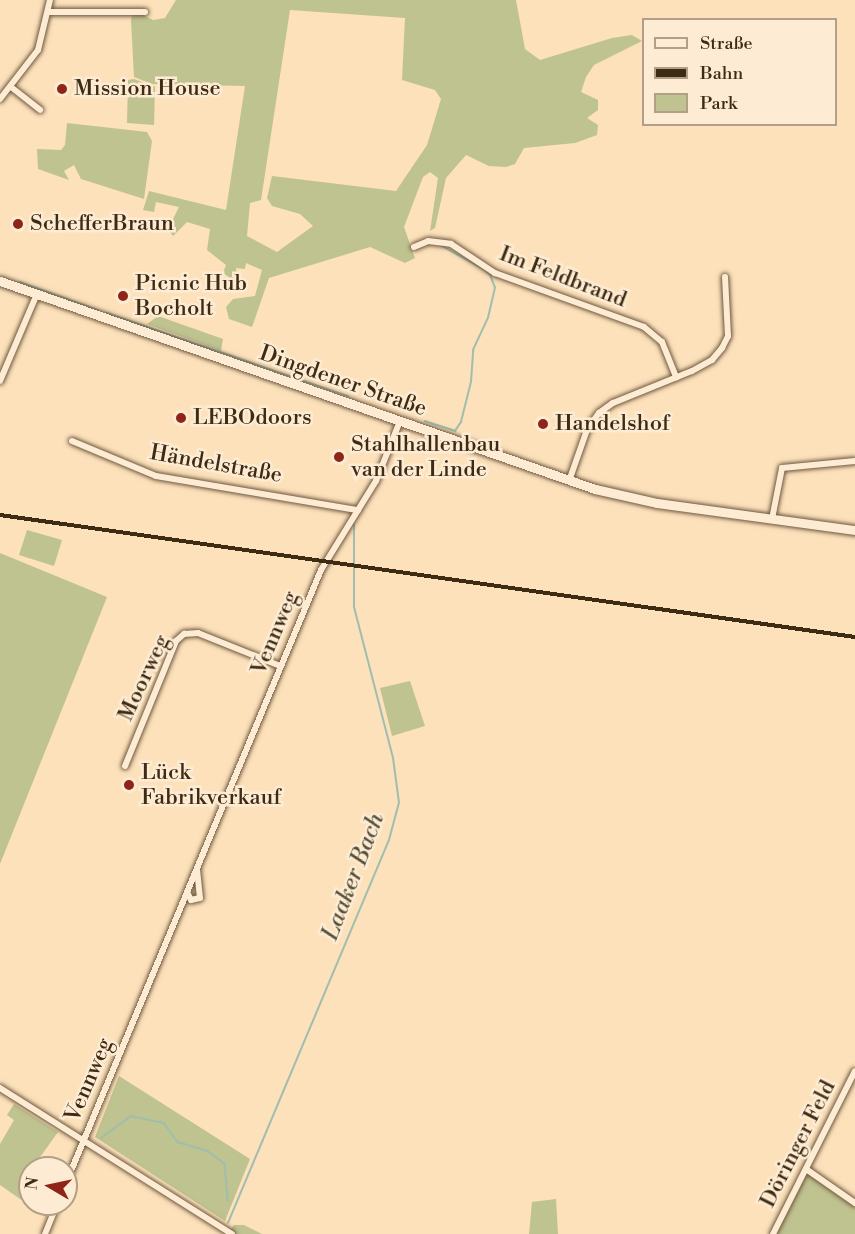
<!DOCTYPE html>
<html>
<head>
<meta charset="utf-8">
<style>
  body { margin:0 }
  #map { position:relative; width:855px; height:1234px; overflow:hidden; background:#fce1bb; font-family:"Libre Bodoni",serif }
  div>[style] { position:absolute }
  .green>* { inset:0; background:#bfc390 }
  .stream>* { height:1.5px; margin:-0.75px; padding:0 0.75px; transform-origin:0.75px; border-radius:0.75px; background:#9fbeae }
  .roads { filter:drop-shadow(0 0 2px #6e583e) drop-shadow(0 0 2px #6e583e) }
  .minor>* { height:6px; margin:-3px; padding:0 3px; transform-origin:3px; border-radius:3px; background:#fdecd3 }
  .secondary>* { height:9px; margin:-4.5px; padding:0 4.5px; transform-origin:4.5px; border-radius:4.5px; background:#fdecd3 }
  .rail>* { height:4px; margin-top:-2px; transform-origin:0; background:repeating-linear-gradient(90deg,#fdecd3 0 4.5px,#3e2b14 0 9px); box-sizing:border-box; border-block:2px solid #3e2b14 }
  .dots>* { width:16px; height:16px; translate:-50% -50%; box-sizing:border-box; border:3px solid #fdecd3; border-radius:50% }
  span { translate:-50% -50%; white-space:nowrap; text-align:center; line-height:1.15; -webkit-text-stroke:5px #fdecd3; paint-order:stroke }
  .poi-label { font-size:22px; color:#3e2b14 }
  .left { translate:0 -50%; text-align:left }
  .street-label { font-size:22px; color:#3e2b14 }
  .water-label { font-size:24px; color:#56503a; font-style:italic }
  .legend { position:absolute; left:642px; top:18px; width:195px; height:108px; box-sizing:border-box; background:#fdecd3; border:2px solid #b19f87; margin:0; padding:8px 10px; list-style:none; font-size:18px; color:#3e2b14 }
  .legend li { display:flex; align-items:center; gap:12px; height:30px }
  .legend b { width:30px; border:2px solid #b19f87 }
  .north { position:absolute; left:18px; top:1156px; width:60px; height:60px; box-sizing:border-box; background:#fdecd3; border:2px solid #b19f87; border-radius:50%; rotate:279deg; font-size:16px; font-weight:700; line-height:24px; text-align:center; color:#3e2b14 }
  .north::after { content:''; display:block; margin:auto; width:21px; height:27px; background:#8f2418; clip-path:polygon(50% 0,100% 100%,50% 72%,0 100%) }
</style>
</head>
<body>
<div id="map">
  <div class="green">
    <div style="clip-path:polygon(evenodd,176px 0,516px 0,525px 49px,540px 60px,612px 38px,632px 35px,642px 41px,594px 65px,586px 77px,581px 92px,598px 100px,598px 110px,587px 118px,598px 125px,597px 135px,575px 143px,524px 148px,515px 164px,506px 167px,489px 166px,466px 155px,446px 178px,435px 228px,430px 231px,438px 178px,430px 172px,423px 177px,404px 227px,415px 258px,405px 263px,370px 247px,269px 278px,252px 327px,229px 319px,226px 307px,233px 299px,255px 296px,262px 270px,246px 263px,245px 269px,236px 268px,237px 277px,233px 280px,223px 273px,226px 265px,207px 250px,210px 229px,187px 222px,173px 236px,168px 229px,179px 207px,156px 202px,154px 212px,143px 210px,149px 191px,226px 210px,245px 86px,152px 84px,134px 77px,131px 20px,134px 10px,153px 20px,165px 18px,176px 0,290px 10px,405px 18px,402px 80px,435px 90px,441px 99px,427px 145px,396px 191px,272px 176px,267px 198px,272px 206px,300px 214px,313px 226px,277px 252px,247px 236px,250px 203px,261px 200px,290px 10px)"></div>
    <div style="clip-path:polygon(134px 79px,155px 87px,154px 125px,127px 123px,128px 80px)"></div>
    <div style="clip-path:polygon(67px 123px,147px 132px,152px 141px,144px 199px,81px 179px,74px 165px,64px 171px,69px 180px,38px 169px,37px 149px,61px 150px,65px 145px)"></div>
    <div style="clip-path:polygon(158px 316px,223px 339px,221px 351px,147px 324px)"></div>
    <div style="clip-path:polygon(27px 530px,62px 540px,54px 566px,19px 555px)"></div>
    <div style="clip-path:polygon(0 553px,107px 597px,0 864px)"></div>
    <div style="clip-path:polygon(410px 681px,425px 726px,392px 736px,380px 688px)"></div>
    <div style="clip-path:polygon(119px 1076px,250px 1159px,225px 1221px,95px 1137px)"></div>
    <div style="clip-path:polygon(14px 1104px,58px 1132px,38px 1160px,49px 1168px,30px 1168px,30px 1204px,52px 1204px,46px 1217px,0 1185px,0 1144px,14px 1120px,7px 1115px)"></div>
    <div style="clip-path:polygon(806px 1173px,855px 1207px,855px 1234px,776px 1234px)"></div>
    <div style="clip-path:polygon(556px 1199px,558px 1234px,529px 1234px,532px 1202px)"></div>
    <div style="clip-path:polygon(234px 1225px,244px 1225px,262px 1234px,227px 1234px)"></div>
  </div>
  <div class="stream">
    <div style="left:20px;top:282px;width:83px;rotate:19.7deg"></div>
    <div style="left:107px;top:313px;width:255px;rotate:19deg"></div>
    <div style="left:425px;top:421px;width:32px;rotate:18deg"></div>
    <div style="left:455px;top:431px;width:11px;rotate:-56deg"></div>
    <div style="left:461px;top:422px;width:41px;rotate:-76deg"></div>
    <div style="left:471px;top:382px;width:32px;rotate:-86deg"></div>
    <div style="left:473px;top:350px;width:35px;rotate:-65deg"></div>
    <div style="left:488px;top:318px;width:31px;rotate:-77deg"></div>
    <div style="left:495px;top:288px;width:14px;rotate:-111deg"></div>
    <div style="left:490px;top:275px;width:9px;rotate:-139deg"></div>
    <div style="left:483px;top:269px;width:48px;rotate:-151.3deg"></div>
    <div style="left:101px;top:1138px;width:37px;rotate:-36deg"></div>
    <div style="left:131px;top:1116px;width:34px;rotate:12deg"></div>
    <div style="left:164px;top:1123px;width:24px;rotate:54deg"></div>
    <div style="left:178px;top:1142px;width:31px;rotate:17deg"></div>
    <div style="left:208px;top:1151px;width:21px;rotate:37deg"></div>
    <div style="left:225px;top:1164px;width:37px;rotate:85deg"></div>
    <div style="left:228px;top:1223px;width:415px;rotate:-67.2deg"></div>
    <div style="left:389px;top:840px;width:38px;rotate:-75deg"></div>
    <div style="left:399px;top:803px;width:45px;rotate:-97.6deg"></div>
    <div style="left:393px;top:758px;width:156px;rotate:-104.5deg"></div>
    <div style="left:354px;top:607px;width:82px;rotate:-90deg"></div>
  </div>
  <div class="roads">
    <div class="minor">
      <div style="left:49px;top:12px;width:96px"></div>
      <div style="left:11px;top:87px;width:37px;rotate:38deg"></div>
      <div style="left:0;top:99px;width:62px;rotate:-52.2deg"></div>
      <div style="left:38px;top:50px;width:51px;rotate:-76.5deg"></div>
      <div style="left:414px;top:247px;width:15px;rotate:-23deg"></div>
      <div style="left:428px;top:241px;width:23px;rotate:7deg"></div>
      <div style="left:451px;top:244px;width:53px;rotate:33.4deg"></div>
      <div style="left:495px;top:273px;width:158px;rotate:19.9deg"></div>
      <div style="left:644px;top:327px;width:23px;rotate:40deg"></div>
      <div style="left:662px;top:342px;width:38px;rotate:68deg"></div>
      <div style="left:0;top:381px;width:95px;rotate:-67deg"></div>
      <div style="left:72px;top:441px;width:91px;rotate:22.6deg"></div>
      <div style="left:156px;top:476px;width:205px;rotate:9.6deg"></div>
      <div style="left:569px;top:481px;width:54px;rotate:-70.6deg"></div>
      <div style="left:587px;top:430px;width:21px;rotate:-55deg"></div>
      <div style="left:599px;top:413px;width:17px;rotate:-36deg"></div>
      <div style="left:613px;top:403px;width:85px;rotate:-22.1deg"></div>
      <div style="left:692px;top:371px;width:23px;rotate:-29deg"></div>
      <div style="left:712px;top:360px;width:16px;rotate:-50deg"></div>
      <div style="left:722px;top:348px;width:13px;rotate:-63deg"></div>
      <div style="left:728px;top:336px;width:59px;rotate:-92.9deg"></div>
      <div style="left:772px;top:519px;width:52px;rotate:-78.9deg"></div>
      <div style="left:782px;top:468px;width:73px;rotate:-5.5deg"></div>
      <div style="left:125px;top:766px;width:135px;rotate:-67.8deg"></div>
      <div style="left:176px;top:641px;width:11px;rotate:-41deg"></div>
      <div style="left:184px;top:634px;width:14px;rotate:-4deg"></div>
      <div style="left:198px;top:633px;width:88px;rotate:21.9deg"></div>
      <div style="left:187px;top:892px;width:9px;rotate:63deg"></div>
      <div style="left:191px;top:900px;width:9px;rotate:-13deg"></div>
      <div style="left:200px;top:898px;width:28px;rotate:-96deg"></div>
      <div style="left:0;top:1088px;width:274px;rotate:32.2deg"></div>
      <div style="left:806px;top:1169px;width:60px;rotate:34.8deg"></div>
      <div style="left:66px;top:1183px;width:664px;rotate:-67.41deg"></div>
      <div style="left:321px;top:570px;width:105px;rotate:-58.3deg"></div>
      <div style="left:376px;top:481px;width:65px;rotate:-68.2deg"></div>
      <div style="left:45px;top:1234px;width:32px;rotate:-68deg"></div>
      <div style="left:773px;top:1234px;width:182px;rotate:-63.3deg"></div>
    </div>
    <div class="secondary">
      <div style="left:0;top:281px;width:630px;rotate:19.27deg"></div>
      <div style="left:595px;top:489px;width:64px;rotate:12.7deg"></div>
      <div style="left:657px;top:503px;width:200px;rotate:7.8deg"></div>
    </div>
  </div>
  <div class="rail">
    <div style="left:0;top:515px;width:864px;rotate:8.12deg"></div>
  </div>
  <div class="dots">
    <div style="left:62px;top:89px;background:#8f2418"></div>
    <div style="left:18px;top:224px;background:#8f2418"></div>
    <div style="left:123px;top:296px;background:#8f2418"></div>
    <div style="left:181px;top:418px;background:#8f2418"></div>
    <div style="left:543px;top:424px;background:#8f2418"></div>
    <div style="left:339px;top:457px;background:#8f2418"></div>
    <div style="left:129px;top:785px;background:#8f2418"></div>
  </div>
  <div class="poi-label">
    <span class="left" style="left:74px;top:89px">Mission House</span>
    <span class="left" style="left:30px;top:224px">SchefferBraun</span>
    <span class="left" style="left:135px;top:296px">Picnic Hub<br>Bocholt</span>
    <span class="left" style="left:193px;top:418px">LEBOdoors</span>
    <span class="left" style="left:555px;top:424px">Handelshof</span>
    <span class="left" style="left:351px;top:457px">Stahlhallenbau<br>van der Linde</span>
    <span class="left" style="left:141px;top:785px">Lück<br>Fabrikverkauf</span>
  </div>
  <div class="street-label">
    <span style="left:563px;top:277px;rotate:21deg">Im Feldbrand</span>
    <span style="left:343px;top:381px;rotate:19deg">Dingdener Straße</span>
    <span style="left:216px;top:464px;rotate:10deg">Händelstraße</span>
    <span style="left:275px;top:633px;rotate:-67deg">Vennweg</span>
    <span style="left:144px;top:678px;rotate:-65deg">Moorweg</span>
    <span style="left:89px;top:1080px;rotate:-67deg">Vennweg</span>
    <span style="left:798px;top:1144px;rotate:-63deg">Döringer Feld</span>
  </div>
  <div class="water-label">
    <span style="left:354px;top:877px;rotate:-69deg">Laaker Bach</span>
  </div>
  <ul class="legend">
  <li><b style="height:8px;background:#fdecd3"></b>Straße</li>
  <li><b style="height:8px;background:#3e2b14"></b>Bahn</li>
  <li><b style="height:16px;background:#bfc390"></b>Park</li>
  </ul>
  <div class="north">N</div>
</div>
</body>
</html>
